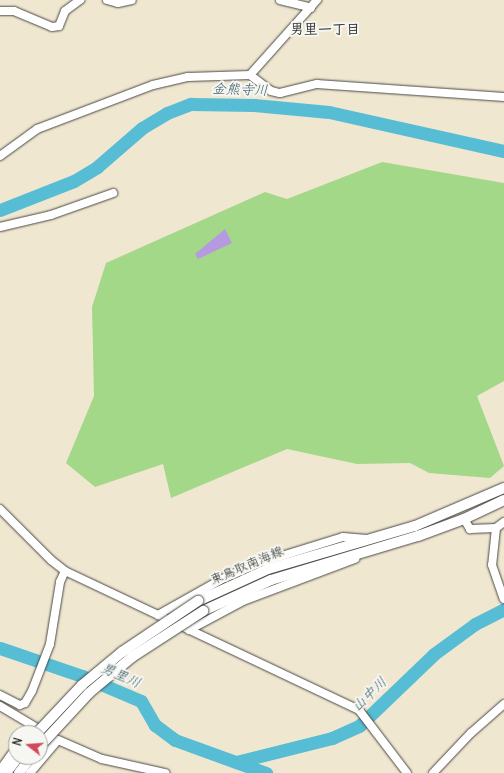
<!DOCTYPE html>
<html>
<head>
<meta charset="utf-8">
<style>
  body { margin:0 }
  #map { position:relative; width:504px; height:773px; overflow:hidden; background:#f0e7d1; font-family:Delius,"Klee One",sans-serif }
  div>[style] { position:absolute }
  .green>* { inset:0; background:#a3d888 }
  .river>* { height:13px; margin:-6.5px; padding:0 6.5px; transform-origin:6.5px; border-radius:6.5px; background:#56bdd4 }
  .building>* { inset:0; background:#b69ae1 }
  .roads { filter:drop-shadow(0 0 1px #494744) drop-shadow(0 0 1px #494744) }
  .minor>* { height:8px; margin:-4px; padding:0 4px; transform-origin:4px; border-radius:4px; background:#fff }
  .major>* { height:10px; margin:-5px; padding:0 5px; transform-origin:5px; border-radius:5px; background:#fff }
  .bridges { filter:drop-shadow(0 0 1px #494744) drop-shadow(0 0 1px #494744) }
  .major-bridge>* { height:10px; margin:-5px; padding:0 5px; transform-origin:5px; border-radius:5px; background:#fff }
  span { translate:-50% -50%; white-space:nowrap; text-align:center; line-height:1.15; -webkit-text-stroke:4px #f6f6f2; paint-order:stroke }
  .street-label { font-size:13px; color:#2b2b2b }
  .neighbourhood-label { font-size:14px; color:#2b2b2b; font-weight:700 }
  .water-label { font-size:14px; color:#3a5e66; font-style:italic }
  .north { position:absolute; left:8px; top:725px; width:40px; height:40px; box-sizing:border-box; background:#f6f6f2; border:1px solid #a5a5a2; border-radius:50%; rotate:287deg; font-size:11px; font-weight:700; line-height:16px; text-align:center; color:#2b2b2b }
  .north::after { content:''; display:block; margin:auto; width:14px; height:18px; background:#d1495b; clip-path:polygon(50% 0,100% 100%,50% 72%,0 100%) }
</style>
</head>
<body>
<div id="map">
  <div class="green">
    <div style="clip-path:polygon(382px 162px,504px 183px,504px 381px,477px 396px,504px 466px,490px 478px,429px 473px,410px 463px,357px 464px,287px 449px,171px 498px,163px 464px,95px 487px,66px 463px,94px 396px,92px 307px,106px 263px,265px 192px,287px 199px)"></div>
  </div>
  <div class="river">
    <div style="left:0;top:210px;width:79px;rotate:-21.4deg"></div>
    <div style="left:74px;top:181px;width:27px;rotate:-31deg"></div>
    <div style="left:97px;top:167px;width:60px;rotate:-40.9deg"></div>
    <div style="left:142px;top:128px;width:29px;rotate:-31deg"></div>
    <div style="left:167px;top:113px;width:26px;rotate:-21deg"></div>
    <div style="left:191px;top:104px;width:63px;rotate:0.9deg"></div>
    <div style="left:254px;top:105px;width:75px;rotate:5.3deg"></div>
    <div style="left:329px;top:112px;width:179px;rotate:12.6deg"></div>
    <div style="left:0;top:648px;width:87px;rotate:18.9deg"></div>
    <div style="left:82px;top:676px;width:64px;rotate:23deg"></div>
    <div style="left:141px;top:701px;width:28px;rotate:60deg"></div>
    <div style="left:155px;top:725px;width:25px;rotate:37deg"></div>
    <div style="left:175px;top:740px;width:97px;rotate:19.9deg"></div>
    <div style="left:236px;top:762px;width:99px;rotate:-14deg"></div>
    <div style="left:332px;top:738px;width:30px;rotate:-24deg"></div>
    <div style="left:359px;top:726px;width:104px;rotate:-43.8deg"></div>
    <div style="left:434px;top:654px;width:51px;rotate:-36.2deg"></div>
    <div style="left:475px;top:624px;width:33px;rotate:-27deg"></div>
  </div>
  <div class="building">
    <div style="clip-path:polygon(225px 229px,232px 243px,198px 259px,195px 254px)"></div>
  </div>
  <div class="roads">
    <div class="minor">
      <div style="left:107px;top:0;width:11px;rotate:15deg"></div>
      <div style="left:118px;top:3px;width:14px;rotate:-12deg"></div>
      <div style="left:280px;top:0;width:32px;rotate:14deg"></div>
      <div style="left:0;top:11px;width:14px"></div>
      <div style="left:14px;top:11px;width:41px;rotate:22.8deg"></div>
      <div style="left:52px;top:27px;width:7px;rotate:-8deg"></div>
      <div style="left:59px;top:26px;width:16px;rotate:-68deg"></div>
      <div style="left:65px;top:11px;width:19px;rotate:-36deg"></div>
      <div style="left:250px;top:75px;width:101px;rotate:-48.2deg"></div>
      <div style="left:0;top:156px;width:46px;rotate:-36.1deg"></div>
      <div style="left:37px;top:129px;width:124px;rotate:-20.8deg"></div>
      <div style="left:153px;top:85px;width:36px;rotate:-13deg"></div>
      <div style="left:188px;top:77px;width:62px;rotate:-1.8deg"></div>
      <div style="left:250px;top:75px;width:26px;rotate:37deg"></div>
      <div style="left:271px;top:91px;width:9px;rotate:13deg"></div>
      <div style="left:280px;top:93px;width:38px;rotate:-14deg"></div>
      <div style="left:317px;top:84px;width:187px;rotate:4deg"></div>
      <div style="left:0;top:227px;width:52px;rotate:-13.2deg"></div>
      <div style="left:51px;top:215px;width:66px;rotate:-19.5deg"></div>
      <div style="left:0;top:509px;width:72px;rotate:45deg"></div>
      <div style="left:51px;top:560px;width:18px;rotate:38deg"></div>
      <div style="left:65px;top:571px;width:325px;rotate:25.3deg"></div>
      <div style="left:359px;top:710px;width:79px;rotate:52.7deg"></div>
      <div style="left:464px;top:519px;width:12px;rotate:59deg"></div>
      <div style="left:470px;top:529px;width:26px;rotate:-2deg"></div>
      <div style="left:496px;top:528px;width:10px;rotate:-37deg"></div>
      <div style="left:496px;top:528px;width:37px;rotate:96deg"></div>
      <div style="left:492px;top:565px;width:36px;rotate:71deg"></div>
      <div style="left:158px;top:615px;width:71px;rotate:-29.4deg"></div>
      <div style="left:220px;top:580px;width:43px;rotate:-23.6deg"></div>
      <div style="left:259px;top:563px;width:88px;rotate:-17.2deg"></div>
      <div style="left:343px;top:537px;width:24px;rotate:5deg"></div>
      <div style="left:189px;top:630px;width:61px;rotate:-28.2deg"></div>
      <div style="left:243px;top:601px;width:120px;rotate:-20.6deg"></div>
      <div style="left:0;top:695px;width:22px;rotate:27deg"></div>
      <div style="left:20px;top:705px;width:5px;rotate:-22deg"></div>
      <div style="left:25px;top:703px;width:14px;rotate:-60deg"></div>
      <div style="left:32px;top:691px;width:50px;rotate:-69deg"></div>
      <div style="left:50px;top:644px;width:63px;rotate:-80.8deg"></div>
      <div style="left:60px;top:582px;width:12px;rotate:-66deg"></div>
      <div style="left:0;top:706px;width:63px;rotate:30.7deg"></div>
      <div style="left:0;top:770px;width:27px;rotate:-54deg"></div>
      <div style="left:30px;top:773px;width:43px;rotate:-49.7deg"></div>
      <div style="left:58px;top:740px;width:48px;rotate:23.4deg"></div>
      <div style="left:102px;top:759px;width:65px;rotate:12.5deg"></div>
      <div style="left:433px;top:773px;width:55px;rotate:-46.5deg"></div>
      <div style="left:471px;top:733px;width:44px;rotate:-41.3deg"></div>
    </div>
    <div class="major">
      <div style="left:198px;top:601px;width:77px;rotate:-24.6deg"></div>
      <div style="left:268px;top:569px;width:153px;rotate:-16.3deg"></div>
      <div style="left:415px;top:526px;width:97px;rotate:-23.1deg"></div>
      <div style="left:203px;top:611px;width:75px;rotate:-24.5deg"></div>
      <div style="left:271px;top:580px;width:153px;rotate:-16.7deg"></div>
      <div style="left:418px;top:536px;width:49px;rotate:-20.3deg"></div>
      <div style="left:464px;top:519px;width:44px;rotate:-25.4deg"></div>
      <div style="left:6px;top:773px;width:20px;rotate:-53deg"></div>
      <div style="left:19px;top:773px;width:20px;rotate:-53deg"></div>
    </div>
  </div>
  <div class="bridges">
    <div class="major-bridge">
      <div style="left:37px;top:733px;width:66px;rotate:-46.8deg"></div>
      <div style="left:82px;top:685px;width:52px;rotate:-39.5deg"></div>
      <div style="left:122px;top:652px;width:92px;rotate:-33.9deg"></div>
      <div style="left:40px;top:746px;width:72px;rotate:-47.2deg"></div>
      <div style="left:89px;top:693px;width:56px;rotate:-39.9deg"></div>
      <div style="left:132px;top:657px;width:85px;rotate:-32.9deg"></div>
    </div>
  </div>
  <div class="street-label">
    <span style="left:247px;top:566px;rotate:-23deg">東鳥取南海線</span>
  </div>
  <div class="neighbourhood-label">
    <span style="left:325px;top:29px">男里一丁目</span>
  </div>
  <div class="water-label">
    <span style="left:240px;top:89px;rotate:2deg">金熊寺川</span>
    <span style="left:121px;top:675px;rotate:24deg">男里川</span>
    <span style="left:369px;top:694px;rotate:-44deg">山中川</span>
  </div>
  <div class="north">N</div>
</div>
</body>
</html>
